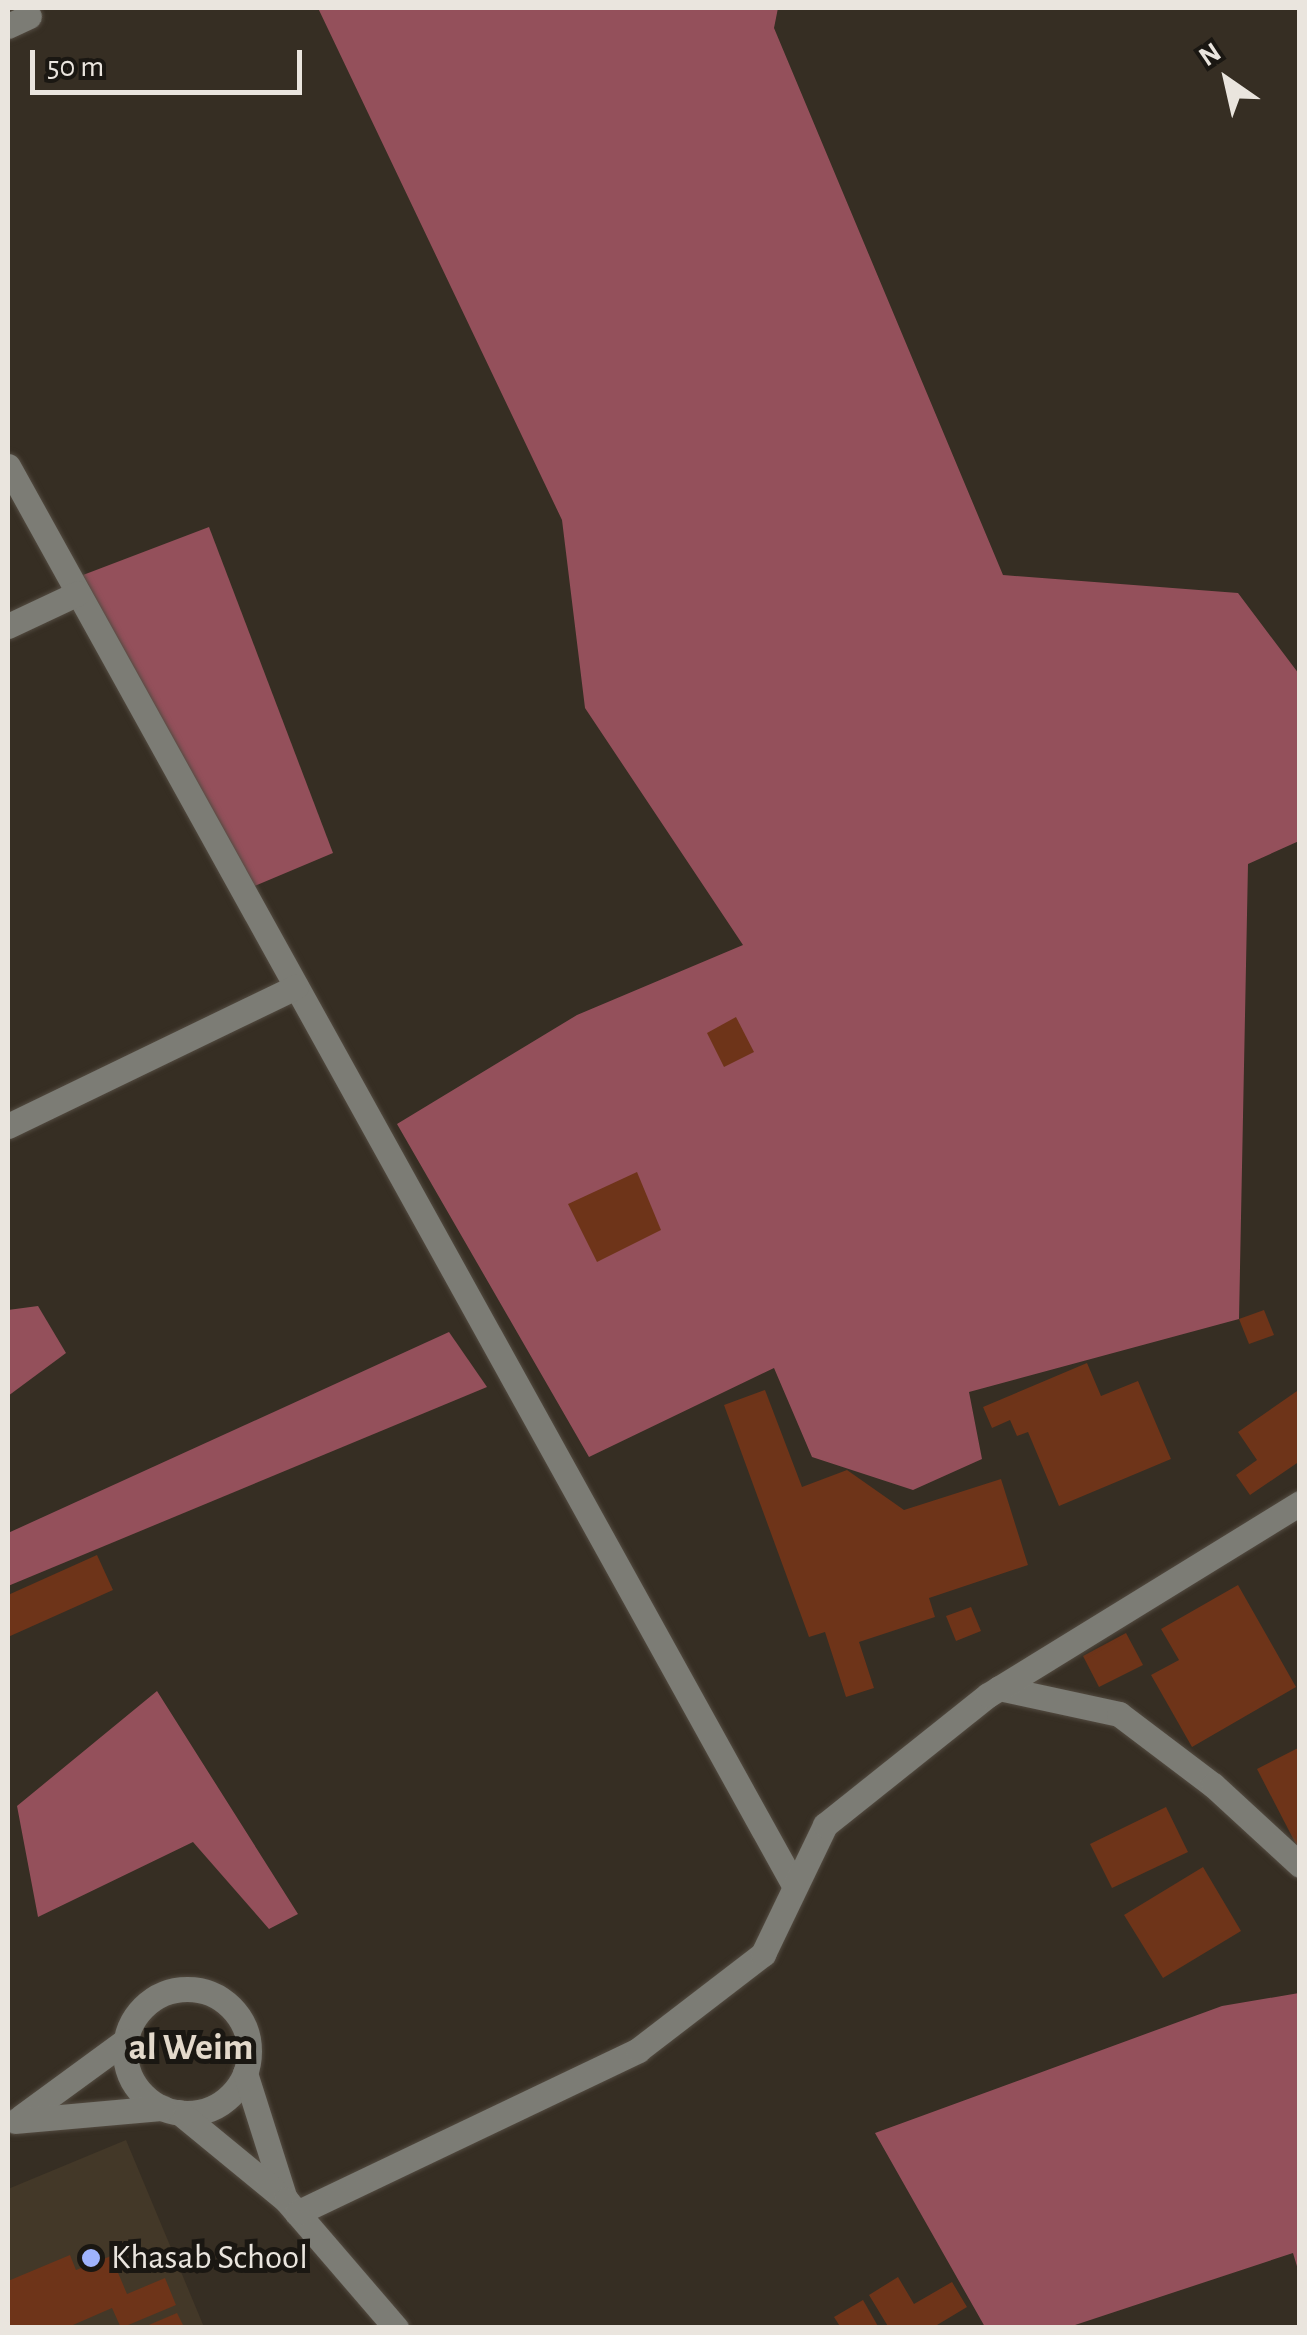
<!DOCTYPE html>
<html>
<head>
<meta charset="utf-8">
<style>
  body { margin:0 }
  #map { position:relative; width:1307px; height:2335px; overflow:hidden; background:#362e23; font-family:"Alegreya Sans",sans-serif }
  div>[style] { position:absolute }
  .built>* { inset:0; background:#433828 }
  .forest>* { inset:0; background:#94505b }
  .building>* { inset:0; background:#6e3419 }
  .roads { filter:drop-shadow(0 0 2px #534b41) drop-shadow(0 0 2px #534b41) }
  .minor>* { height:25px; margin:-12.5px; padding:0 12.5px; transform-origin:12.5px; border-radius:12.5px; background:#7c7c75 }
  .minor>.ring { margin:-12.5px; padding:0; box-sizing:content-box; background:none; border:25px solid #7c7c75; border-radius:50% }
  .dots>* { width:28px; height:28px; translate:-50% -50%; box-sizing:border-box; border:5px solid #1a1712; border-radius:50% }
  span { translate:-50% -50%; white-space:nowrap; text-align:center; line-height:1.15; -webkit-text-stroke:10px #1a1712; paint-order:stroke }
  .poi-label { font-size:35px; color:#eae5de }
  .left { translate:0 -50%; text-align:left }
  .neighbourhood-label { font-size:38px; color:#e3d9cb; font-weight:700 }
  .frame { position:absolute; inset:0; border:10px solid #eae5de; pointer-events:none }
  .north { position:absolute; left:1177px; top:30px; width:100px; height:100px; -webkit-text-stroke:8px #1a1712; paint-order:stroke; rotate:326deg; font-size:28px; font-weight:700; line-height:40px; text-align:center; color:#eae5de }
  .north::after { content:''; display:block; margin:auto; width:35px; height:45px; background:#eae5de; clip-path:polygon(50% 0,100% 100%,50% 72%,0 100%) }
  .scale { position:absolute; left:30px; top:50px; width:272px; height:45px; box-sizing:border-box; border:5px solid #eae5de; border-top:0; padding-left:12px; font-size:30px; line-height:35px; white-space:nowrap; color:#eae5de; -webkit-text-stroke:8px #1a1712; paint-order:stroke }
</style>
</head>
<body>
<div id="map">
  <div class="built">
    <div style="clip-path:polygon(126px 2140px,204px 2327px,8px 2328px,8px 2189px)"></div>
  </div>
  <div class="forest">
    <div style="clip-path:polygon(318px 8px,778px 8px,774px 28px,1003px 575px,1238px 593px,1299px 674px,1299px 841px,1248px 864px,1239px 1319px,969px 1392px,982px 1459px,913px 1490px,812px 1457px,774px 1368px,589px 1457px,397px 1124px,577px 1015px,743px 945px,585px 708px,562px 520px)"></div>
    <div style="clip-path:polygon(209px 527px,333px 853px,252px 887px,83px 575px)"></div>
    <div style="clip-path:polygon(38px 1306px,66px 1353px,8px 1396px,8px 1310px)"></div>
    <div style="clip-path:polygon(449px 1332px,487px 1387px,8px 1586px,8px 1533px)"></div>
    <div style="clip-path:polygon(157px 1691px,298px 1914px,269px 1929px,193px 1842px,38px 1917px,17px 1806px)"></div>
    <div style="clip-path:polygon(1299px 1993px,1299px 2273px,1293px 2253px,1069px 2327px,985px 2327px,875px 2133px,1222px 2006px)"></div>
  </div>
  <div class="building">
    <div style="clip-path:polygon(736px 1017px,754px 1052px,724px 1067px,707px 1033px)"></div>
    <div style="clip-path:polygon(637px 1172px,661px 1230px,597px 1262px,568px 1204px)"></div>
    <div style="clip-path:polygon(1264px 1310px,1274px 1335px,1249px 1344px,1239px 1319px)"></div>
    <div style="clip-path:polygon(1087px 1363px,1101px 1396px,1138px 1381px,1171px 1459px,1059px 1506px,1028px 1432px,1017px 1436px,1010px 1420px,992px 1428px,983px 1407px)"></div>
    <div style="clip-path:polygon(1300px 1389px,1300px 1461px,1250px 1495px,1236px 1475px,1257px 1460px,1238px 1432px)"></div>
    <div style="clip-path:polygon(765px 1390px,802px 1487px,847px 1470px,904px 1510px,1001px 1479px,1028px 1565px,929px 1598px,935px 1617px,859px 1642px,874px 1688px,846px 1697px,825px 1632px,809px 1637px,724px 1405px)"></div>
    <div style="clip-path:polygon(97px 1555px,113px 1590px,8px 1637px,8px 1595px)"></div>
    <div style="clip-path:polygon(1238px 1585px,1296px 1687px,1192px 1747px,1151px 1675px,1179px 1660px,1161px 1629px)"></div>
    <div style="clip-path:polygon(971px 1607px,981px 1631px,956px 1641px,946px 1616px)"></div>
    <div style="clip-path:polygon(1126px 1633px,1143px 1665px,1099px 1687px,1083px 1656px)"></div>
    <div style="clip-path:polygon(1300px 1747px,1300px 1852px,1257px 1769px)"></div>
    <div style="clip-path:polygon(1166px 1807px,1188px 1852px,1112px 1888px,1090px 1844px)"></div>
    <div style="clip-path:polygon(1203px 1867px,1241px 1931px,1163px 1978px,1124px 1915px)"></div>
    <div style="clip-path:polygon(70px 2255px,76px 2270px,111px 2256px,127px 2294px,165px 2278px,176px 2305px,121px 2328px,112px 2308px,66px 2328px,8px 2328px,8px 2281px)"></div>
    <div style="clip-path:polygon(898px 2277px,914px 2304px,952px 2282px,967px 2307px,932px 2328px,889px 2328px,869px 2295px)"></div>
    <div style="clip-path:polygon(863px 2300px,879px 2328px,841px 2328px,834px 2317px)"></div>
    <div style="clip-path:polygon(177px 2313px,184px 2327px,144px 2327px)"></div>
  </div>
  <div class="roads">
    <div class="minor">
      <div style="left:8px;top:26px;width:23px;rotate:-25deg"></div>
      <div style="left:8px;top:466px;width:1624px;rotate:61.02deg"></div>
      <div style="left:8px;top:626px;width:77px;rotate:-25.2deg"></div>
      <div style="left:8px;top:1126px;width:320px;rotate:-25.8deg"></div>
      <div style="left:999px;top:1688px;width:123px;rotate:12.2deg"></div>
      <div style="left:1119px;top:1714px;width:118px;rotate:37.1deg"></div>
      <div style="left:1213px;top:1785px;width:118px;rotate:42.6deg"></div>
      <div class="ring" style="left:125px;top:1989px;width:99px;height:99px"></div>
      <div style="left:245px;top:2073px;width:129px;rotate:72.4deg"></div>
      <div style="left:179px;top:2112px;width:139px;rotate:39.4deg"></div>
      <div style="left:286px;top:2200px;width:169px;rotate:49.3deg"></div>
      <div style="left:21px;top:2117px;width:129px;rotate:-36.2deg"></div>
      <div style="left:15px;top:2121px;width:148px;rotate:-5.1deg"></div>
      <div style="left:297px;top:2213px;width:378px;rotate:-25.5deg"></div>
      <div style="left:638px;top:2050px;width:158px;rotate:-37.5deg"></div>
      <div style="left:763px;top:1954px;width:143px;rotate:-64.3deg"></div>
      <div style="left:825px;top:1825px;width:208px;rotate:-38.6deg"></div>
      <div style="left:988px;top:1695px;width:366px;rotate:-31.6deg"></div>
    </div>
  </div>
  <div class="dots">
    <div style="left:91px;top:2258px;background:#9fb3fd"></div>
  </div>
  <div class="poi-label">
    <span class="left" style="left:111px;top:2258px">Khasab School</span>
  </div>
  <div class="neighbourhood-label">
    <span style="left:191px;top:2049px">al Weim</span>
  </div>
  <div class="frame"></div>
  <div class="north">N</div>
  <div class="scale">50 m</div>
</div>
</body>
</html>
